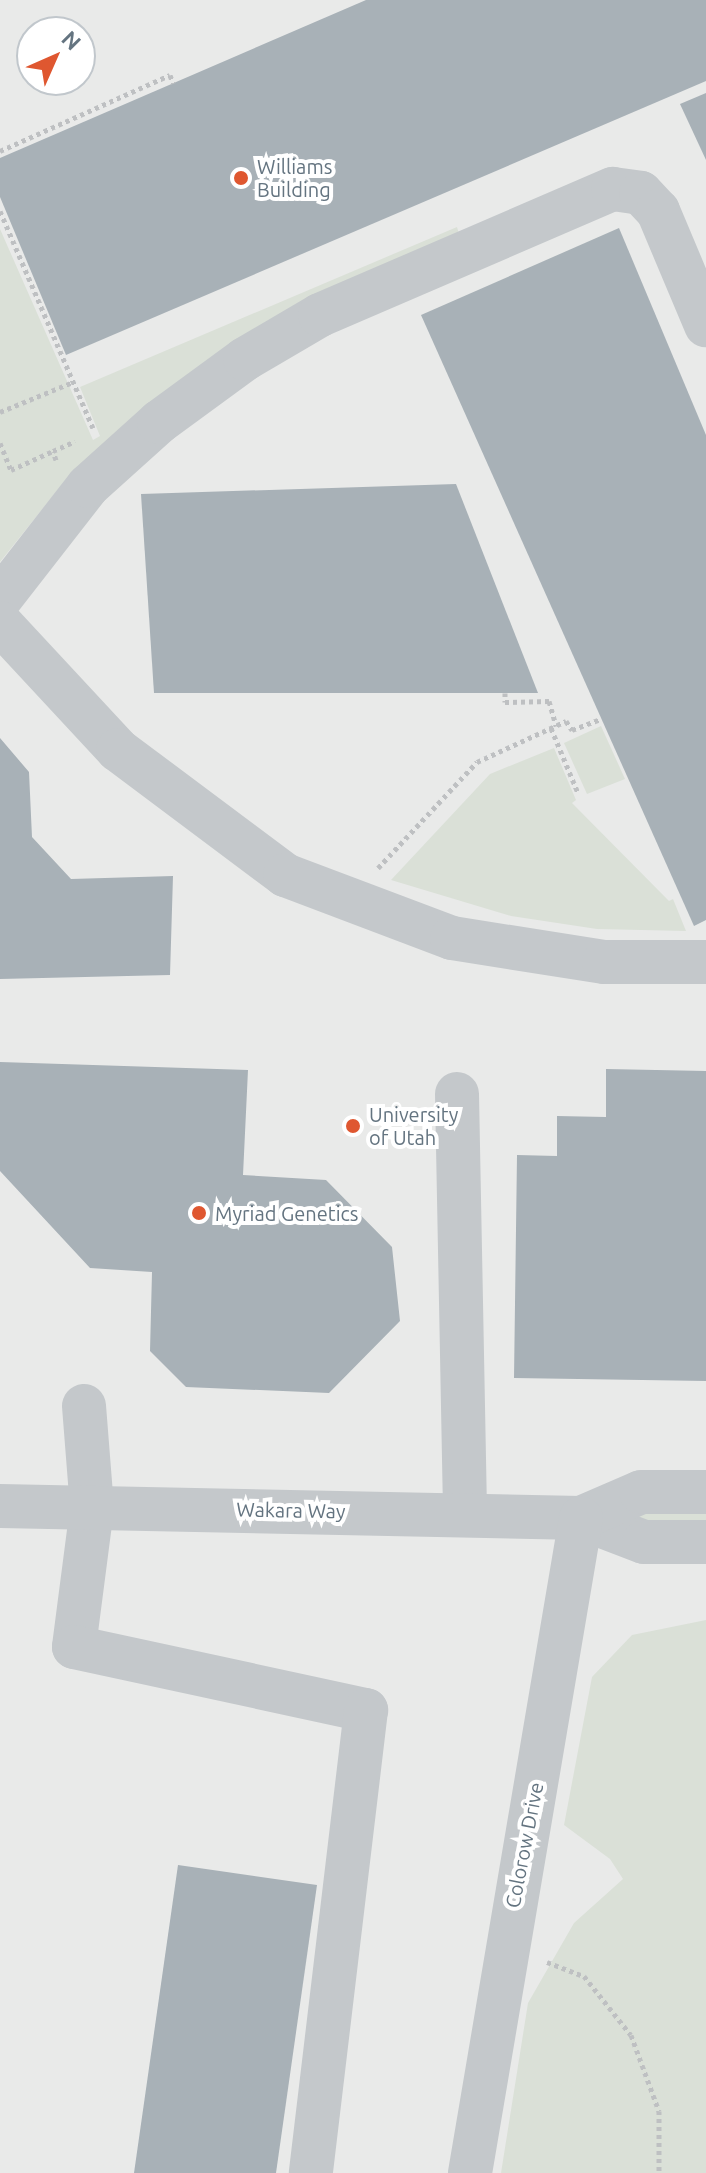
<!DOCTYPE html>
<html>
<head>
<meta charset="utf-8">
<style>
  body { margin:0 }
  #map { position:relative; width:706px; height:2173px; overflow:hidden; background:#f9f9f6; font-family:Ubuntu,sans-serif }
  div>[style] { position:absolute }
  .built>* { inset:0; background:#e9eae9 }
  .green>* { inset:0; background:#dae0d7 }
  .building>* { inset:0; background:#a8b1b7 }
  .path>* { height:5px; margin-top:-2.5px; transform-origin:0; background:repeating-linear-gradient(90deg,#bec0c2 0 4px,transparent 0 8px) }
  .minor>* { height:44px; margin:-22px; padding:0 22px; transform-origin:22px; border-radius:22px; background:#c4c8cb }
  .dots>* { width:22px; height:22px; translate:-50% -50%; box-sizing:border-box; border:4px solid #fff; border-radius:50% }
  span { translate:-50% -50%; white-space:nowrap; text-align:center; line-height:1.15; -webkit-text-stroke:8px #fff; paint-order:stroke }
  .poi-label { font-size:20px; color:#647480 }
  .left { translate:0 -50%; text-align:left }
  .street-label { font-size:20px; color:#647480 }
  .north { position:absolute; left:16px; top:16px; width:80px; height:80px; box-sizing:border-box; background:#fff; border:2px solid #c1c7cc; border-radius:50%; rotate:45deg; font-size:22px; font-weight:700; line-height:32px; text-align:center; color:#647480 }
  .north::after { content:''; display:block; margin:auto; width:28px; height:36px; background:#df5730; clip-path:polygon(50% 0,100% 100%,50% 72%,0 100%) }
</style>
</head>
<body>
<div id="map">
  <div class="built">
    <div style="clip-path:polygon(evenodd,0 0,706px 0,706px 2173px,0 2173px,0 0,32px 32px,80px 32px,80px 80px,32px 80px,32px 32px)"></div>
  </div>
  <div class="green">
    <div style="clip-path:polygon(457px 227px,459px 234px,138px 413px,72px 472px,0 562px,0 229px,93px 440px,100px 436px,80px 387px)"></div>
    <div style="clip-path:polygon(601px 726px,625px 779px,587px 794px,564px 743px)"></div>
    <div style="clip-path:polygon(554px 748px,576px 800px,572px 803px,669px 901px,673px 899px,686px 931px,597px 929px,511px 916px,391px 880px,490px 774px)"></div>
    <div style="clip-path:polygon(706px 1505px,706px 1526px,641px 1524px,637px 1512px)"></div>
    <div style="clip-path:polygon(706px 1620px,706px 2173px,501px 2173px,528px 2003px,574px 1923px,623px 1879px,610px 1859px,564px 1825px,592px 1677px,632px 1635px)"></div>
  </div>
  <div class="building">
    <div style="clip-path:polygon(366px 0,706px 0,706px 81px,66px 355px,0 197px,0 158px)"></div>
    <div style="clip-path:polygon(706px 93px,706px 160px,680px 104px)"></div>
    <div style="clip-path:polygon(619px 228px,706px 435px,706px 920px,694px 926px,421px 315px)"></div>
    <div style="clip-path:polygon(456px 484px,538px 693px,154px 693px,141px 494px)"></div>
    <div style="clip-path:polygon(0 738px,29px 772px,32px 837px,71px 879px,173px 876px,170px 975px,0 979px)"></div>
    <div style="clip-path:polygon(0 1062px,248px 1070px,243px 1175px,326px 1180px,392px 1247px,400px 1321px,329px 1393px,186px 1387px,150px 1351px,152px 1272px,90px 1268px,0 1171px)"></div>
    <div style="clip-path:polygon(606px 1069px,706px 1071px,706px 1381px,514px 1378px,517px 1155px,557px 1156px,557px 1116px,606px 1117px)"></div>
    <div style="clip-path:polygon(178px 1865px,317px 1885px,276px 2173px,134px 2173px)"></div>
  </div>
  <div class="path">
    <div style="left:0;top:151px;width:186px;rotate:-24.1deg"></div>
    <div style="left:170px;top:75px;width:9px;rotate:69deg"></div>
    <div style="left:0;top:211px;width:236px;rotate:66.8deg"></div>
    <div style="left:0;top:412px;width:79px;rotate:-22.3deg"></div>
    <div style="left:0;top:443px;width:29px;rotate:68deg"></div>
    <div style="left:11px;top:470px;width:46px;rotate:-24.3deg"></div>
    <div style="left:56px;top:460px;width:9px;rotate:-108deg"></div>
    <div style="left:53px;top:451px;width:24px;rotate:-24deg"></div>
    <div style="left:505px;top:693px;width:9px;rotate:90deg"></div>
    <div style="left:505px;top:702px;width:44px;rotate:-1.3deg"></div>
    <div style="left:549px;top:701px;width:26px;rotate:74deg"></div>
    <div style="left:551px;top:728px;width:70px;rotate:67.4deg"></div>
    <div style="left:378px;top:868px;width:145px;rotate:-47deg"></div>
    <div style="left:477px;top:762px;width:98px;rotate:-24.7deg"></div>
    <div style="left:566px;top:721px;width:11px;rotate:56deg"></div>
    <div style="left:572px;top:730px;width:31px;rotate:-21deg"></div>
    <div style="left:547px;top:1962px;width:40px;rotate:21deg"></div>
    <div style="left:584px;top:1976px;width:75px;rotate:51.5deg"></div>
    <div style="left:631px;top:2035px;width:81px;rotate:69.8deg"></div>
    <div style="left:659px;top:2111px;width:62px;rotate:90deg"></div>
  </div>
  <div class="minor">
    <div style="left:0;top:599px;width:143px;rotate:-52.1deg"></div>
    <div style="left:88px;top:486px;width:96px;rotate:-42deg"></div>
    <div style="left:159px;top:422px;width:107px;rotate:-36.2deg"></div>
    <div style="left:245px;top:359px;width:87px;rotate:-30.4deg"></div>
    <div style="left:320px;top:315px;width:319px;rotate:-23.3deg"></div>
    <div style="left:613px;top:189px;width:28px;rotate:8deg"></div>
    <div style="left:641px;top:193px;width:25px;rotate:47deg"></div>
    <div style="left:658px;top:211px;width:124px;rotate:67.2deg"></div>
    <div style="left:0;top:623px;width:173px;rotate:47.1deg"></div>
    <div style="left:118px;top:750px;width:209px;rotate:36.8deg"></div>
    <div style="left:285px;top:875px;width:178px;rotate:20.7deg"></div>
    <div style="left:452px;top:938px;width:154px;rotate:9deg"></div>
    <div style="left:604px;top:962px;width:102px"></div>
    <div style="left:457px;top:1094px;width:419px;rotate:88.9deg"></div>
    <div style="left:84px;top:1406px;width:102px;rotate:85.5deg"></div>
    <div style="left:92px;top:1508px;width:140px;rotate:97.4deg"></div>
    <div style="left:74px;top:1647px;width:299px;rotate:12.2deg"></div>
    <div style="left:366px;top:1710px;width:466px;rotate:96.8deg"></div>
    <div style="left:0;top:1506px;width:581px;rotate:1.18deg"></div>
    <div style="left:581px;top:1518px;width:67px;rotate:20.9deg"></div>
    <div style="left:644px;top:1542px;width:62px"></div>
    <div style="left:581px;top:1518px;width:65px;rotate:-23.4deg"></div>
    <div style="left:641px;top:1492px;width:65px"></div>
    <div style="left:470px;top:2173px;width:664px;rotate:-80.38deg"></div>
  </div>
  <div class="dots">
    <div style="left:241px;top:178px;background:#df5730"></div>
    <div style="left:353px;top:1126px;background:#df5730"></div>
    <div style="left:199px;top:1213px;background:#df5730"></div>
  </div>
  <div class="poi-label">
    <span class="left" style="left:257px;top:178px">Williams<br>Building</span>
    <span class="left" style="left:369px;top:1126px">University<br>of Utah</span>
    <span class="left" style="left:215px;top:1213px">Myriad Genetics</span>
  </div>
  <div class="street-label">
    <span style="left:291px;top:1510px;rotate:1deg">Wakara Way</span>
    <span style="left:524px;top:1845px;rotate:-79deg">Colorow Drive</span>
  </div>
  <div class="north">N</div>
</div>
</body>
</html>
